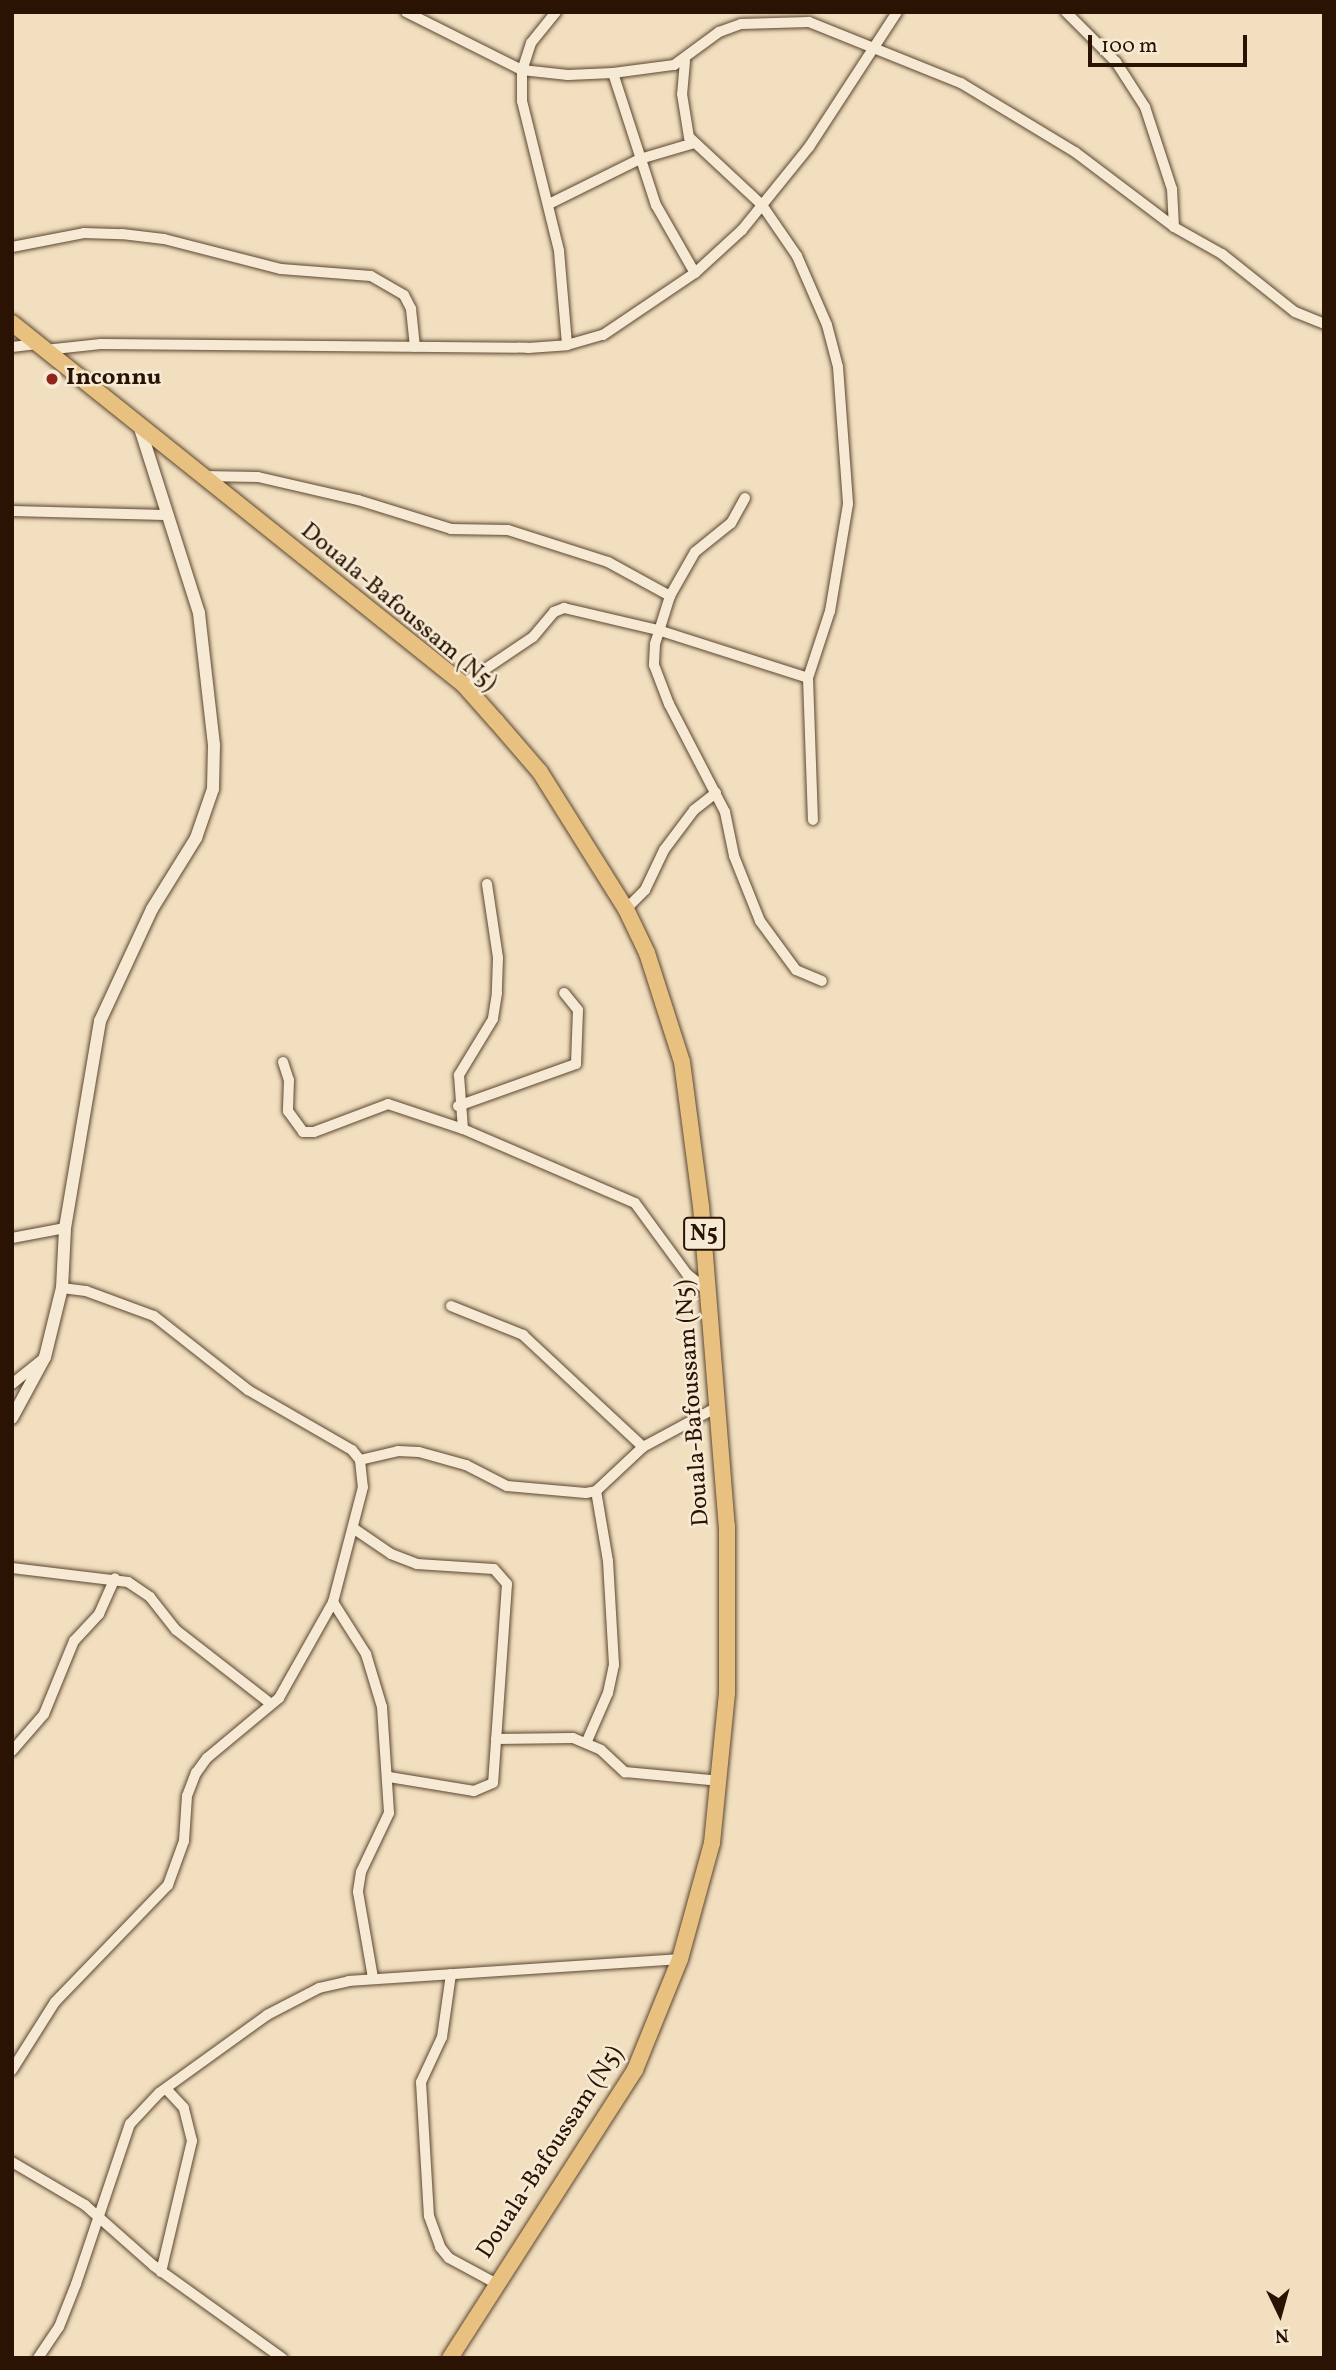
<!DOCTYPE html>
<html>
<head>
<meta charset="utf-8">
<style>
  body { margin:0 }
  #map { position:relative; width:1336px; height:2370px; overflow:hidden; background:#f1dfbf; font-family:Vollkorn,serif }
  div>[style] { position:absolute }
  .roads { filter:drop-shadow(0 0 2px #5c4631) drop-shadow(0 0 2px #5c4631) }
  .minor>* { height:10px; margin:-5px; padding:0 5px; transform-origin:5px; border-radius:5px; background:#f6ead5 }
  .tertiary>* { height:12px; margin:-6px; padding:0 6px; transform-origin:6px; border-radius:6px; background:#f6ead5 }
  .trunk>* { height:16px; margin:-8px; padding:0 8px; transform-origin:8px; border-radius:8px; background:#e8c080 }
  .dots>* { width:19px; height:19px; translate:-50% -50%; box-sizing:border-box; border:4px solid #f6ead5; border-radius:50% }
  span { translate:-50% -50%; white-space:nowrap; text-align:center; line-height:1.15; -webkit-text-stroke:5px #f6ead5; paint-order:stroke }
  .shield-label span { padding:2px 5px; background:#f6ead5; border:2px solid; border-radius:5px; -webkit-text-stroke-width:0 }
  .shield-label { font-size:23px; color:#2a1302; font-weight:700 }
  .poi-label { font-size:24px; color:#2a1302; font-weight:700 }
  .left { translate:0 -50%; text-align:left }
  .street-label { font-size:24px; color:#2a1302 }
  .frame { position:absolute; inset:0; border:14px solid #2a1302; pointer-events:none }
  .north { position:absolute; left:1245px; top:2279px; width:70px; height:70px; -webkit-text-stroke:5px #f6ead5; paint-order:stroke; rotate:175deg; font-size:19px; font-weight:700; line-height:28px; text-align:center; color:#2a1302 }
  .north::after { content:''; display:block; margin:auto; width:24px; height:32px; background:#2a1302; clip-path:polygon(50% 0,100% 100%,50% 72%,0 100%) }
  .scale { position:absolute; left:1088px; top:35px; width:159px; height:32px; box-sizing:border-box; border:4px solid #2a1302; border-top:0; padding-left:9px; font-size:21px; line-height:24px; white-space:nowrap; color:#2a1302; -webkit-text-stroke:5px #f6ead5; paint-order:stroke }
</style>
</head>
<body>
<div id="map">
  <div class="roads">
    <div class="minor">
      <div style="left:406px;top:12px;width:130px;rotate:26.6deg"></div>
      <div style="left:522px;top:70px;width:46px;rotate:6.2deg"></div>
      <div style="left:568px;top:75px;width:45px;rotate:-2.5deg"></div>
      <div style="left:613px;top:73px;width:139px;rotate:72deg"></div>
      <div style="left:656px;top:205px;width:78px;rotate:60.2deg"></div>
      <div style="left:556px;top:12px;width:40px;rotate:129deg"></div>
      <div style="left:531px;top:43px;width:28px;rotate:108deg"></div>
      <div style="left:522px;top:70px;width:31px;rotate:90deg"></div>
      <div style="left:522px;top:101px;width:154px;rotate:76.1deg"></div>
      <div style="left:559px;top:251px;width:94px;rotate:85.1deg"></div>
      <div style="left:1066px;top:12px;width:71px;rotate:45deg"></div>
      <div style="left:1116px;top:62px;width:54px;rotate:57.2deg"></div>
      <div style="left:1145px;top:107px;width:86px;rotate:71.8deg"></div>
      <div style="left:1172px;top:189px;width:38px;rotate:87deg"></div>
      <div style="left:685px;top:61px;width:33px;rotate:95deg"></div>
      <div style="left:682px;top:94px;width:44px;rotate:80.8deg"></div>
      <div style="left:689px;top:137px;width:100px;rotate:43deg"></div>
      <div style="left:762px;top:205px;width:62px;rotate:55.5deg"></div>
      <div style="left:797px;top:256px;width:75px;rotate:66.5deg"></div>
      <div style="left:827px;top:325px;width:43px;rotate:75.3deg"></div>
      <div style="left:838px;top:367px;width:137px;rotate:85.8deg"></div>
      <div style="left:848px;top:504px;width:109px;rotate:99.5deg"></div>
      <div style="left:830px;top:611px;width:71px;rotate:108.2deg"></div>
      <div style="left:808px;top:678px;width:142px;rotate:88deg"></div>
      <div style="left:613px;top:73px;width:62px;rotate:-7.5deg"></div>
      <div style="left:674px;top:65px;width:56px;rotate:-36.3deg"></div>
      <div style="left:719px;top:32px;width:23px;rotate:-20deg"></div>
      <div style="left:741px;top:24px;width:68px;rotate:-1.7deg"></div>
      <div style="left:809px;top:22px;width:164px;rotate:21.9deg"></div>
      <div style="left:961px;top:83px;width:133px;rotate:31.2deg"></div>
      <div style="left:1075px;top:152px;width:124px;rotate:37.1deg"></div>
      <div style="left:1174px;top:227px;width:55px;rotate:29.4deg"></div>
      <div style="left:1222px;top:254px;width:93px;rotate:38.5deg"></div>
      <div style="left:1295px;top:312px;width:31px;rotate:22deg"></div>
      <div style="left:549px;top:204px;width:102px;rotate:-26.3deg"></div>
      <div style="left:640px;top:159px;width:56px;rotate:-16.5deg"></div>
      <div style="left:12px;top:247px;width:73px;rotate:-11deg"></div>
      <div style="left:84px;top:233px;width:38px;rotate:2deg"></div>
      <div style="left:122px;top:234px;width:42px;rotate:6.8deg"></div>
      <div style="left:164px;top:239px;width:121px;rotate:14.4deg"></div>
      <div style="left:281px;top:269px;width:90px;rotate:4.4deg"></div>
      <div style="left:371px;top:276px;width:38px;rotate:30deg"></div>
      <div style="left:404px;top:295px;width:16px;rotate:63deg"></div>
      <div style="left:411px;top:309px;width:38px;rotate:84deg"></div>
      <div style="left:12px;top:347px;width:25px;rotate:-7deg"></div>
      <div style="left:45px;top:350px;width:56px;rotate:-6.1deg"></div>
      <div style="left:101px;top:344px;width:427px;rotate:0.5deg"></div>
      <div style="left:528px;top:348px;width:39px;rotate:-4deg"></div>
      <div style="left:567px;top:345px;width:37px;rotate:-16deg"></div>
      <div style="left:603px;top:335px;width:111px;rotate:-34deg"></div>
      <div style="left:695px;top:273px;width:64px;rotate:-42.5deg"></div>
      <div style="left:742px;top:230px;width:107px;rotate:-51.1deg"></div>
      <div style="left:809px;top:147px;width:161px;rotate:-56.9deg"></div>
      <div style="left:202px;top:476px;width:56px;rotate:1deg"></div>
      <div style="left:258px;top:477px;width:103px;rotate:13deg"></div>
      <div style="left:358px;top:500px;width:97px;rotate:17.3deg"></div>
      <div style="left:451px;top:529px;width:57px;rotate:1deg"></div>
      <div style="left:508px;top:530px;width:105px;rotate:17.7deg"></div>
      <div style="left:608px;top:562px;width:71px;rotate:28.7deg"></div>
      <div style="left:745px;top:498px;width:29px;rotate:119deg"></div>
      <div style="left:731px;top:523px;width:46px;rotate:141.1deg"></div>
      <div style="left:695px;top:552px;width:51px;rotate:119.6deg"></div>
      <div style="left:670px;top:596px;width:50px;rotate:107.4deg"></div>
      <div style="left:655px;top:644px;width:21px;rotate:93deg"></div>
      <div style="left:654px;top:665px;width:42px;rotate:69deg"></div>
      <div style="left:669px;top:704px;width:122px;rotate:62.6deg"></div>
      <div style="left:725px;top:812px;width:45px;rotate:78.4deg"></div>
      <div style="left:734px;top:856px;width:70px;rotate:68.2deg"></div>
      <div style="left:760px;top:921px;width:61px;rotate:53.7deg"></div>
      <div style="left:796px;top:970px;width:28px;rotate:23deg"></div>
      <div style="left:12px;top:511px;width:153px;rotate:1.5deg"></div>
      <div style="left:463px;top:684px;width:84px;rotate:-33.9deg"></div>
      <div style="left:533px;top:637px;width:33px;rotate:-50deg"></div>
      <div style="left:554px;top:612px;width:11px;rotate:-22deg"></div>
      <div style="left:564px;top:608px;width:97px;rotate:13.2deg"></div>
      <div style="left:658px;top:630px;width:157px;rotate:17.7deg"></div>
      <div style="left:487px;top:884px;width:75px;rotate:81.5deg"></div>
      <div style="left:498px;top:958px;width:35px;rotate:92deg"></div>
      <div style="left:497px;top:993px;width:26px;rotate:99deg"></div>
      <div style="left:493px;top:1019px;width:66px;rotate:121.3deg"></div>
      <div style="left:459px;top:1075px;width:54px;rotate:85.8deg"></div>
      <div style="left:463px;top:1129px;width:187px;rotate:23.3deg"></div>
      <div style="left:635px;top:1203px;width:88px;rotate:53.8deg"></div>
      <div style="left:687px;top:1274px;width:27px;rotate:39deg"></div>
      <div style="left:626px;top:909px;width:27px;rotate:-45deg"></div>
      <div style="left:645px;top:890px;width:44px;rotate:-64.6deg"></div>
      <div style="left:664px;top:850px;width:50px;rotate:-53.1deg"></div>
      <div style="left:694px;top:810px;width:28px;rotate:-38deg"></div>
      <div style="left:283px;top:1062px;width:19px;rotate:72deg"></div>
      <div style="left:289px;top:1080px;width:31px;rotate:92deg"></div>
      <div style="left:288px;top:1111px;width:26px;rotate:54deg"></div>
      <div style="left:303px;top:1132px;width:11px"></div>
      <div style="left:314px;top:1132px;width:79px;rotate:-20.7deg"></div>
      <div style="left:388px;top:1104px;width:79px;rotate:18.4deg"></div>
      <div style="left:458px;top:1106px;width:125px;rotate:-19.6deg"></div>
      <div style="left:576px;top:1064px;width:54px;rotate:-87.9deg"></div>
      <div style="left:578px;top:1010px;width:22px;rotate:-129deg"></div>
      <div style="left:12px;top:1238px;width:54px;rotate:-10.7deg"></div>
      <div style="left:62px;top:1288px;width:24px;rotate:7deg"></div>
      <div style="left:86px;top:1291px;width:72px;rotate:20.2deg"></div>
      <div style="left:154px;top:1316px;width:120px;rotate:38.2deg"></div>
      <div style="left:248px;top:1390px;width:120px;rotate:30deg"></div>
      <div style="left:352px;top:1450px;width:13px;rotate:51deg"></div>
      <div style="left:360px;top:1460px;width:27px;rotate:84deg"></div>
      <div style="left:363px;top:1487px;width:119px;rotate:104.6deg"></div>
      <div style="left:333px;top:1602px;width:62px;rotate:57.6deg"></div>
      <div style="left:366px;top:1654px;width:55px;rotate:73.2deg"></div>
      <div style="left:382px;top:1707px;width:106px;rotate:86.2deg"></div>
      <div style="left:389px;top:1813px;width:65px;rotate:115.4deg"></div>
      <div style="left:361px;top:1872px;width:20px;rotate:99deg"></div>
      <div style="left:358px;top:1892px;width:87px;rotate:80.1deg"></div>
      <div style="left:451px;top:1306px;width:78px;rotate:21.9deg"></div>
      <div style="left:523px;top:1335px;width:164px;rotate:43deg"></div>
      <div style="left:12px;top:1384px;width:38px;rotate:-39deg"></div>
      <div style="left:360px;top:1460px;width:39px;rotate:-13deg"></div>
      <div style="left:398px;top:1451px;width:21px;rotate:3deg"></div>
      <div style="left:419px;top:1452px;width:49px;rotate:15.5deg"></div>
      <div style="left:466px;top:1465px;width:46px;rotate:27.1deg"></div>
      <div style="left:507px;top:1486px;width:79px;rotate:5.1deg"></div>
      <div style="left:586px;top:1493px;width:10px;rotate:-11deg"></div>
      <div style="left:596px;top:1491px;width:64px;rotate:-43.1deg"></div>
      <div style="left:643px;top:1447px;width:86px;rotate:-28.3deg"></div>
      <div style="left:353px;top:1528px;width:46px;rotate:34.4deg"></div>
      <div style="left:391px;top:1554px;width:28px;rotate:21deg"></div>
      <div style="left:417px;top:1564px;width:77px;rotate:3.7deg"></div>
      <div style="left:494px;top:1569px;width:20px;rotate:49deg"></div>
      <div style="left:507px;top:1584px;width:199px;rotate:94deg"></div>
      <div style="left:493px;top:1783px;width:21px;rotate:157deg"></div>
      <div style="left:474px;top:1791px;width:86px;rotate:-170.6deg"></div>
      <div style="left:12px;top:1568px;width:117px;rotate:6.9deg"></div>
      <div style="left:128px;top:1582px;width:27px;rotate:34deg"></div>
      <div style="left:150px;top:1597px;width:42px;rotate:51.8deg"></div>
      <div style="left:176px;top:1630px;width:120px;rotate:37.9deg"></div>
      <div style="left:496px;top:1739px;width:77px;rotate:-0.7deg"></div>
      <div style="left:573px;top:1738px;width:30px;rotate:23deg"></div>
      <div style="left:601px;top:1750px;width:33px;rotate:43deg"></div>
      <div style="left:625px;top:1772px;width:96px;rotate:5.4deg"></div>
      <div style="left:587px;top:1741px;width:52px;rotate:-66.4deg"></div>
      <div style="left:608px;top:1693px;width:29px;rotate:-78deg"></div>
      <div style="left:614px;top:1665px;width:104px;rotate:-93.3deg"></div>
      <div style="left:608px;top:1561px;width:71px;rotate:-99.7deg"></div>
      <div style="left:12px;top:1751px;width:49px;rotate:-49.1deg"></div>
      <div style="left:44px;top:1714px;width:79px;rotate:-67.7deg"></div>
      <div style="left:74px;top:1641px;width:37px;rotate:-47deg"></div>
      <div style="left:99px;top:1614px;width:39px;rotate:-66deg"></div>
      <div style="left:451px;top:1974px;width:64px;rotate:98.1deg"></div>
      <div style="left:442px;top:2037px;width:50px;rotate:115deg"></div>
      <div style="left:421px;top:2082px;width:134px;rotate:86.6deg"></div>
      <div style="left:429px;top:2216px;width:33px;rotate:70deg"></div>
      <div style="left:440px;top:2247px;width:14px;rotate:51deg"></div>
      <div style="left:449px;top:2258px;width:52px;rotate:28.5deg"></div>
      <div style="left:12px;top:2070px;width:80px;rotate:-57.7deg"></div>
      <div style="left:55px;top:2002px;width:163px;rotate:-46deg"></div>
      <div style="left:168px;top:1885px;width:47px;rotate:-70deg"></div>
      <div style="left:184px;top:1841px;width:45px;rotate:-86.2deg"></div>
      <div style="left:187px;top:1796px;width:25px;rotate:-69deg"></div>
      <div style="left:196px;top:1773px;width:19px;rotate:-54deg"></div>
      <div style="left:207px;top:1758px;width:94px;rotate:-39.8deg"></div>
      <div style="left:279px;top:1698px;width:110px;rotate:-60.6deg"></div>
      <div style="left:12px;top:2162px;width:85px;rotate:30.5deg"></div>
      <div style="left:85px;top:2205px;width:92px;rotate:41.5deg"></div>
      <div style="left:154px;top:2266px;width:158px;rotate:35.7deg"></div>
      <div style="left:161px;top:2272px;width:135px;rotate:-76.7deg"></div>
      <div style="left:192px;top:2141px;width:34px;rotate:-104deg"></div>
      <div style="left:184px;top:2108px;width:25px;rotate:-133deg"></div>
      <div style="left:38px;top:2358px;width:37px;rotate:-56deg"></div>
      <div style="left:59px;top:2327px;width:46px;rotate:-68.4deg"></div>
      <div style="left:76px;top:2284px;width:169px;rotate:-71.4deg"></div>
      <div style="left:130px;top:2124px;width:42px;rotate:-46.9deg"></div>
      <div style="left:159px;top:2093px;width:133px;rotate:-35.8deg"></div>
      <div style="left:267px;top:2015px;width:59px;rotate:-27.4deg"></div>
      <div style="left:319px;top:1988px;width:31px;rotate:-13deg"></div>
      <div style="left:349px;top:1981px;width:332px;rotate:-3.8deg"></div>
    </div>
    <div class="tertiary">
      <div style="left:12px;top:1418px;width:69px;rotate:-61.6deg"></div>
      <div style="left:45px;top:1357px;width:71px;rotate:-76.2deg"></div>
      <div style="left:62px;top:1288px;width:60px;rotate:-87.1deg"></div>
      <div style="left:65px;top:1228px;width:210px;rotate:-80.4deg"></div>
      <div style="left:100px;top:1021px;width:123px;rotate:-65.1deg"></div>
      <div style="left:152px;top:909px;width:84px;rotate:-58.2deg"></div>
      <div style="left:196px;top:838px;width:52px;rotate:-70.9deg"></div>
      <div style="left:213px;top:789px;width:44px;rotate:-88.7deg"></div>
      <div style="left:214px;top:745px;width:133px;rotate:-96.5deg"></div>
      <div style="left:199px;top:613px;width:197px;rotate:-107.7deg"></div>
    </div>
    <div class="trunk">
      <div style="left:12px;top:323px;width:578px;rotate:38.68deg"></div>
      <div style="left:463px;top:684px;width:50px;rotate:48.3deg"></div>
      <div style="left:496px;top:721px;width:67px;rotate:49.2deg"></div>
      <div style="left:540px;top:772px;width:162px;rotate:57.9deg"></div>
      <div style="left:626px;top:909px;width:49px;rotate:64.5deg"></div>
      <div style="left:647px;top:953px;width:114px;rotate:72.2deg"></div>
      <div style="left:682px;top:1062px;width:145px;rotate:82.5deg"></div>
      <div style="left:701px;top:1206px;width:321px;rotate:85.4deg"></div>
      <div style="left:727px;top:1526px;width:167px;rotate:90deg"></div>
      <div style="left:727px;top:1693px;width:151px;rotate:95.7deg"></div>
      <div style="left:712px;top:1843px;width:120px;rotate:105.4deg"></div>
      <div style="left:680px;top:1959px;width:120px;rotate:112.1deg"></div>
      <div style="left:635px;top:2070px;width:342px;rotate:122.7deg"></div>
    </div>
  </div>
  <div class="dots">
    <div style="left:52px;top:379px;background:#8f2418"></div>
  </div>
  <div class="shield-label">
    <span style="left:704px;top:1234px">N5</span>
  </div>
  <div class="poi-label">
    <span class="left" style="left:66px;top:379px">Inconnu</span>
  </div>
  <div class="street-label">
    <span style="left:398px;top:608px;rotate:40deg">Douala-Bafoussam (N5)</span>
    <span style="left:694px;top:1403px;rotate:-94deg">Douala-Bafoussam (N5)</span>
    <span style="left:551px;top:2153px;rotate:-57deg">Douala-Bafoussam (N5)</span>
  </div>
  <div class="frame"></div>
  <div class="north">N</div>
  <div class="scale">100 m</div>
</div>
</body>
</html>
